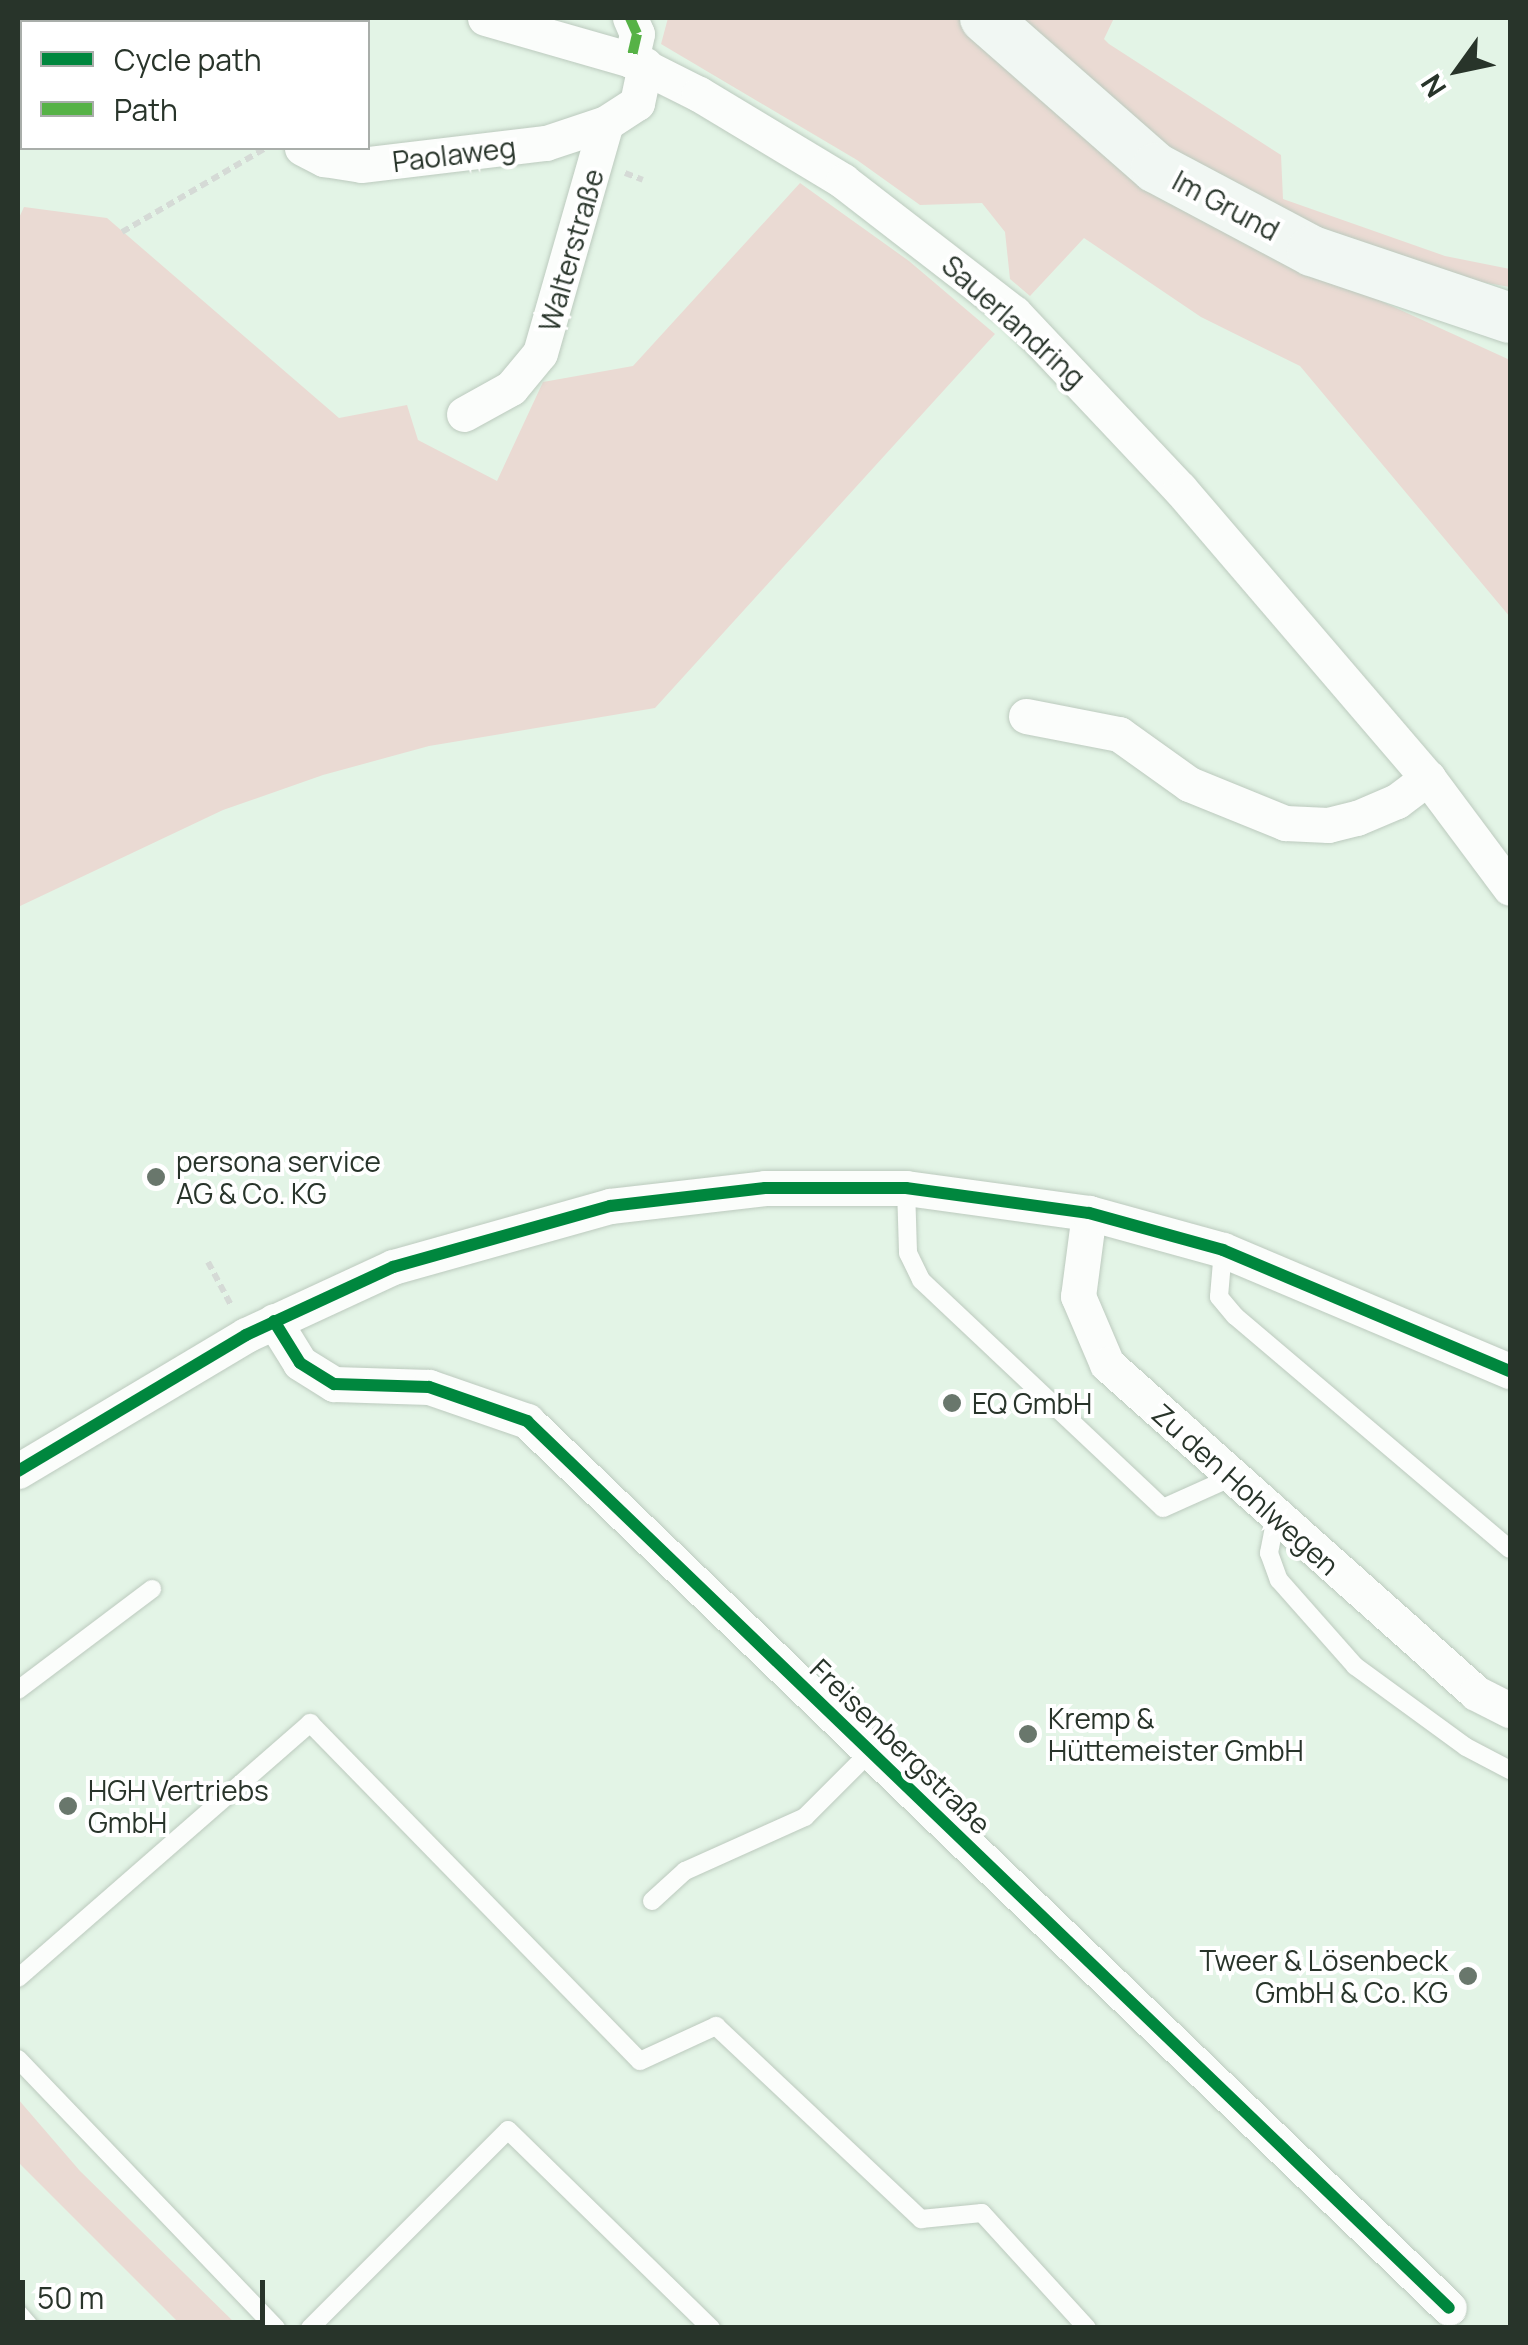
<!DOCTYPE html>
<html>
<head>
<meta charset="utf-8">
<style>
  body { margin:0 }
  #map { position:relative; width:1528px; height:2345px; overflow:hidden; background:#e3f4e6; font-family:Manrope,sans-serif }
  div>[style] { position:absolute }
  .green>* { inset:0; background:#eadad3 }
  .path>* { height:6px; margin-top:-3px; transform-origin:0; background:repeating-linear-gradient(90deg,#d5dad6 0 8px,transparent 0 13px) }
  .roads { filter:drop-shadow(0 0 2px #bccabe) drop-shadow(0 0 2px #bccabe) }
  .lane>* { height:18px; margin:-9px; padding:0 9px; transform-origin:9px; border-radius:9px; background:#fbfdfb }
  .street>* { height:35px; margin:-17.5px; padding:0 17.5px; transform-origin:17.5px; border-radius:17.5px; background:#fbfdfb }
  .secondary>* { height:50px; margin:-25px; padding:0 25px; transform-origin:25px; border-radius:25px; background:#f1f7f3 }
  .quiet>* { height:10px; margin-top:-5px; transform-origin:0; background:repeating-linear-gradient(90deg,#56b246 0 20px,transparent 0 30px) }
  .cycleway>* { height:12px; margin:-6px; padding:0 6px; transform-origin:6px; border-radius:6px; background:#00873e }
  .dots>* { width:28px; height:28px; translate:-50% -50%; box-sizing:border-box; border:5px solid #fff; border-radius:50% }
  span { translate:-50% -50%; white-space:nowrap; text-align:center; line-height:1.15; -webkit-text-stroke:8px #fff; paint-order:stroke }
  .street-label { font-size:28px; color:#28342a }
  .poi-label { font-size:28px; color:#28342a }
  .left { translate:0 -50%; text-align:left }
  .right { translate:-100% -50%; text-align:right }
  .frame { position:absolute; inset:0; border:20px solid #28342a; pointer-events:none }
  .legend { position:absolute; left:20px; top:20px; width:350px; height:130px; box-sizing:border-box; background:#fff; border:2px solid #a9aeaa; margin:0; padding:12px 18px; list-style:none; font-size:30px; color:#28342a }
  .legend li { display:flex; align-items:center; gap:20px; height:50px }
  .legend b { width:50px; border:2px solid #a9aeaa }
  .north { position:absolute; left:1408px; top:20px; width:100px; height:100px; -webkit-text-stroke:8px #fff; paint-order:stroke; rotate:237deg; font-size:28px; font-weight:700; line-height:40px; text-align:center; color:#28342a }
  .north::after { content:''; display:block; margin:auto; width:35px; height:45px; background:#28342a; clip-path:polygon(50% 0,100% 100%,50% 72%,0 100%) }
  .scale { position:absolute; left:20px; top:2280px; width:245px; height:45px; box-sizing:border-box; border:5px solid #28342a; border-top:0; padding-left:12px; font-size:30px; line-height:35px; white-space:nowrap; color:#28342a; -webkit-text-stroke:8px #fff; paint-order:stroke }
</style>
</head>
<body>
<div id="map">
  <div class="green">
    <div style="clip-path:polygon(668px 18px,958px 18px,1023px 85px,1129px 173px,1247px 240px,1510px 360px,1510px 617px,1300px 366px,1201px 317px,1084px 238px,1030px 296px,1010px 279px,1005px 232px,982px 203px,920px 205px,857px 160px,661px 44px)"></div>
    <div style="clip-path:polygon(1011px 18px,1114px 18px,1104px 39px,1109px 44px,1281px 155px,1283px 199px,1445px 256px,1510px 269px,1510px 287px,1447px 276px,1316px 234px,1164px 148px)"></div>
    <div style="clip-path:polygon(800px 183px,909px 261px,995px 334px,655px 708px,429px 746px,323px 775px,223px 810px,18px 907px,18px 220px,24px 207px,107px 218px,339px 418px,407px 405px,418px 440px,497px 481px,543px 382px,633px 366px)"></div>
    <div style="clip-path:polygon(18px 2099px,80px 2171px,239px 2327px,183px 2327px,18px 2162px)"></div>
  </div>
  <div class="path">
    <div style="left:118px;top:18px;width:4px;rotate:90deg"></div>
    <div style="left:625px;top:173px;width:19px;rotate:21deg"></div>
    <div style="left:122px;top:232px;width:167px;rotate:-30.3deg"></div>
    <div style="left:208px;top:1262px;width:51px;rotate:61.9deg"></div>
  </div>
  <div class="roads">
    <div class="lane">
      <div style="left:906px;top:1188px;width:65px;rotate:88.2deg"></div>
      <div style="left:908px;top:1253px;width:30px;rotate:64deg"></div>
      <div style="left:921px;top:1280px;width:332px;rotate:43.3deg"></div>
      <div style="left:1163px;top:1508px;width:73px;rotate:-24.1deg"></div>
      <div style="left:1223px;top:1250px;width:47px;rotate:94.9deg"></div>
      <div style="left:1219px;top:1297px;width:25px;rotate:50deg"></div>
      <div style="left:1235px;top:1316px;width:360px;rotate:40.3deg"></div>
      <div style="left:1276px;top:1517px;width:37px;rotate:101deg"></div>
      <div style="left:1269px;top:1553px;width:29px;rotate:70deg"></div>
      <div style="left:1279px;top:1580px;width:115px;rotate:48.5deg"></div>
      <div style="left:1355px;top:1666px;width:137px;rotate:36.1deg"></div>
      <div style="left:1466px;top:1747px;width:50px;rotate:27.6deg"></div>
      <div style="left:18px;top:1690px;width:168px;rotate:-37deg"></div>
      <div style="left:652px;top:1901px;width:45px;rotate:-42.3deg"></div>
      <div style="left:685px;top:1871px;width:132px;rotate:-24.2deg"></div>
      <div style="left:805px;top:1817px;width:93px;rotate:-45deg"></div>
      <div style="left:18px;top:1978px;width:388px;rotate:-41.1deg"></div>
      <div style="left:310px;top:1723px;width:472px;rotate:45.7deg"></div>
      <div style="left:640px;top:2061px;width:84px;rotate:-24.7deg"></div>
      <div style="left:716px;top:2026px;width:282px;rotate:43.3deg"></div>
      <div style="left:921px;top:2219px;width:61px;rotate:-5.6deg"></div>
      <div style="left:982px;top:2213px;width:156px;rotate:47.6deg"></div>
      <div style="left:18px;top:2059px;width:373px;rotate:46.2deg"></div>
      <div style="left:18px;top:2313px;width:20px;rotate:49deg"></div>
      <div style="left:310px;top:2328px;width:280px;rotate:-45deg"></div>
      <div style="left:508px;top:2130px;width:284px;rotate:44.3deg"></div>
    </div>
    <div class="street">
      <div style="left:485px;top:18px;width:152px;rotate:16deg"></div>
      <div style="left:631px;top:60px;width:76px;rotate:26.6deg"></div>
      <div style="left:699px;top:94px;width:168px;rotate:31.1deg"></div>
      <div style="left:843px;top:181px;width:216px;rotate:37.7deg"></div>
      <div style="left:1014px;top:313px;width:242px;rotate:46.7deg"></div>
      <div style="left:1180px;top:489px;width:381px;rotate:49.4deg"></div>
      <div style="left:1428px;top:778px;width:137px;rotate:53.3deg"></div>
      <div style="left:630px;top:18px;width:17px;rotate:66deg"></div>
      <div style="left:637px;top:34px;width:27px;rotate:103deg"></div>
      <div style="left:302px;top:148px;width:25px;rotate:27deg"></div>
      <div style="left:324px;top:159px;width:37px;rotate:9deg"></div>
      <div style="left:361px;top:165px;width:186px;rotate:-6.8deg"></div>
      <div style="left:546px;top:143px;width:63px;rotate:-18.4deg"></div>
      <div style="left:464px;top:414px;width:54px;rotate:-29deg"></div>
      <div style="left:511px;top:388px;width:45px;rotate:-50.4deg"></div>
      <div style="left:540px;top:353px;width:239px;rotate:-74deg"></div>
      <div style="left:606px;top:123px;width:37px;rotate:-33deg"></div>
      <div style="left:637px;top:103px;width:39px;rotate:-78deg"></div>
      <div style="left:1026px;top:716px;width:95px;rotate:11deg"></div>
      <div style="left:1119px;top:734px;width:86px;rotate:35.5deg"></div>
      <div style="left:1189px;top:784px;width:104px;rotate:22.1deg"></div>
      <div style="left:1285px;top:823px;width:43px;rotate:2.7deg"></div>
      <div style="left:1328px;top:825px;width:30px;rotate:-14deg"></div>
      <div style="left:1357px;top:818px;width:43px;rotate:-23deg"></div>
      <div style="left:1397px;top:801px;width:39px;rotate:-37deg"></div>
      <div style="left:1089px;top:1213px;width:84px;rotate:97.5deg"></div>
      <div style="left:1078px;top:1296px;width:74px;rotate:66.9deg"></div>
      <div style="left:1107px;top:1364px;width:494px;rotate:41.7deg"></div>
      <div style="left:1476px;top:1693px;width:38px;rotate:27deg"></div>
      <div style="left:274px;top:1321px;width:49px;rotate:58.2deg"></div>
      <div style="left:300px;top:1363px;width:40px;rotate:32deg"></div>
      <div style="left:334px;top:1384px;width:95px;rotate:1.8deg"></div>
      <div style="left:429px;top:1387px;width:104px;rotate:19.1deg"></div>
      <div style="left:527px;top:1421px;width:1279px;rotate:43.89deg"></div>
      <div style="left:18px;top:1471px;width:265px;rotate:-30.8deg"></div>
      <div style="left:246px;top:1335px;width:162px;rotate:-24.8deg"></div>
      <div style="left:393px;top:1267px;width:225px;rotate:-15.7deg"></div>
      <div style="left:610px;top:1206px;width:156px;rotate:-6.6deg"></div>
      <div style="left:765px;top:1188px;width:141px"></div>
      <div style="left:906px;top:1188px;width:185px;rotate:7.8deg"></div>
      <div style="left:1089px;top:1213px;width:139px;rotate:15.4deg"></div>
      <div style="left:1223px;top:1250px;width:311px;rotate:22.9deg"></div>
    </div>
    <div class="secondary">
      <div style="left:985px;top:18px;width:227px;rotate:41.3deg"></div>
      <div style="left:1156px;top:168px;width:177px;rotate:28deg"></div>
      <div style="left:1312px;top:251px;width:209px;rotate:18.7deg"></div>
    </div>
  </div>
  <div class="quiet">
    <div style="left:630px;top:18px;width:17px;rotate:66deg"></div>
    <div style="left:637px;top:34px;width:27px;rotate:103deg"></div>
  </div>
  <div class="cycleway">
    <div style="left:274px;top:1321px;width:49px;rotate:58.2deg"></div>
    <div style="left:300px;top:1363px;width:40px;rotate:32deg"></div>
    <div style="left:334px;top:1384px;width:95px;rotate:1.8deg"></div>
    <div style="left:429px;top:1387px;width:104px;rotate:19.1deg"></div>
    <div style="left:527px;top:1421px;width:1279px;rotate:43.89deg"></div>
    <div style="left:18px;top:1471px;width:265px;rotate:-30.8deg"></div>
    <div style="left:246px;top:1335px;width:162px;rotate:-24.8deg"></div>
    <div style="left:393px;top:1267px;width:225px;rotate:-15.7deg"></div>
    <div style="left:610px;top:1206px;width:156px;rotate:-6.6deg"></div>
    <div style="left:765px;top:1188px;width:141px"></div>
    <div style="left:906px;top:1188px;width:185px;rotate:7.8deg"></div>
    <div style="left:1089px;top:1213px;width:139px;rotate:15.4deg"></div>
    <div style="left:1223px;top:1250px;width:311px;rotate:22.9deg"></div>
  </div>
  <div class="dots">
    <div style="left:156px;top:1177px;background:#69776c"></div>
    <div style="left:952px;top:1403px;background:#69776c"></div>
    <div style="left:1028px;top:1734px;background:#69776c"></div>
    <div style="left:68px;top:1806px;background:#69776c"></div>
    <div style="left:1468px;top:1976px;background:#69776c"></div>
  </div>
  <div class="street-label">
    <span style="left:454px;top:154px;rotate:-7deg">Paolaweg</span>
    <span style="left:1226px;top:205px;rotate:28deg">Im Grund</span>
    <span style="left:571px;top:250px;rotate:-74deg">Walterstraße</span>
    <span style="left:1014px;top:321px;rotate:42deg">Sauerlandring</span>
    <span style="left:1246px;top:1489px;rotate:42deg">Zu den Hohlwegen</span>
    <span style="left:901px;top:1746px;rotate:44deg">Freisenbergstraße</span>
  </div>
  <div class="poi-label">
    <span class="left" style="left:176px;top:1177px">persona service<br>AG &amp; Co. KG</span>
    <span class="left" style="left:972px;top:1403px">EQ GmbH</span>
    <span class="left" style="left:1048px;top:1734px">Kremp &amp;<br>Hüttemeister GmbH</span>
    <span class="left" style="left:88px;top:1806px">HGH Vertriebs<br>GmbH</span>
    <span class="right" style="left:1448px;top:1976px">Tweer &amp; Lösenbeck<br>GmbH &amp; Co. KG</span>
  </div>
  <div class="frame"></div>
  <ul class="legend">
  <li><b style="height:12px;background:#00873e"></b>Cycle path</li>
  <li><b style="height:12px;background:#56b246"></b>Path</li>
  </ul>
  <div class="north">N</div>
  <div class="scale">50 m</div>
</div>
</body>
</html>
